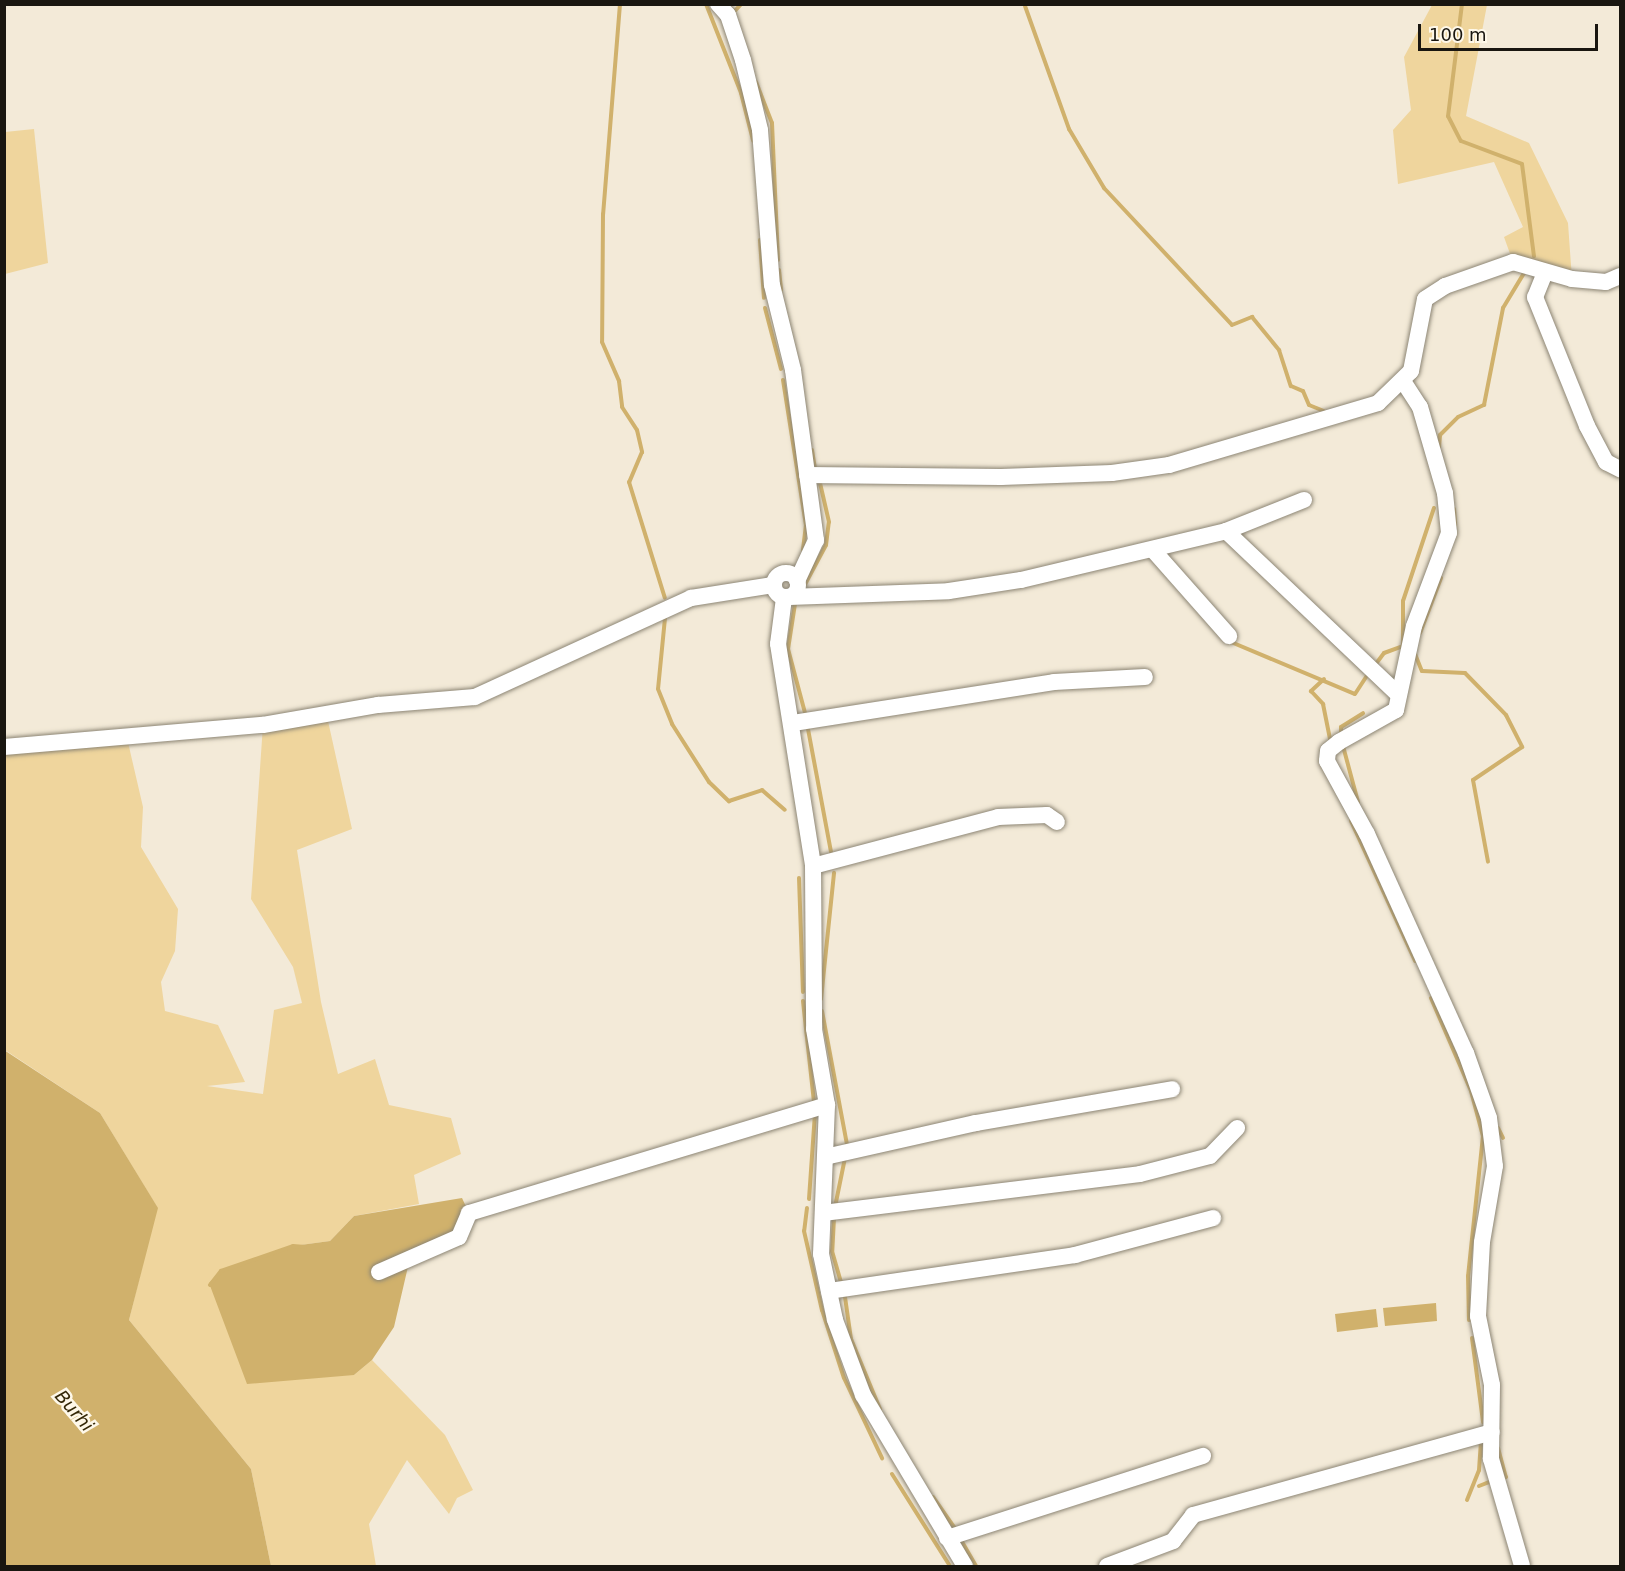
<!DOCTYPE html>
<html>
<head>
<meta charset="utf-8">
<style>
  body { margin:0 }
  #map { position:relative; width:1625px; height:1571px; overflow:hidden; background:#f3ead8; font-family:"DejaVu Sans",sans-serif }
  div>[style] { position:absolute }
  .green>* { inset:0; background:#efd59d }
  .water>* { inset:0; background:#d0b16c }
  .stream>* { height:4px; margin:-2px; padding:0 2px; transform-origin:2px; border-radius:2px; background:#d0b16c }
  .roads { filter:drop-shadow(0 0 2px #8c8574) drop-shadow(0 0 2px #8c8574) }
  .minor>* { height:16px; margin:-8px; padding:0 8px; transform-origin:8px; border-radius:8px; background:#fff }
  .minor>.ring { margin:-8px; padding:0; box-sizing:content-box; background:none; border:16px solid #fff; border-radius:50% }
  span { translate:-50% -50%; white-space:nowrap; text-align:center; line-height:1.15; -webkit-text-stroke:5px #fef8e9; paint-order:stroke }
  .water-label { font-size:18px; color:#352808; font-style:italic }
  .frame { position:absolute; inset:0; border:6px solid #191610; pointer-events:none }
  .scale { position:absolute; left:1418px; top:24px; width:180px; height:27px; box-sizing:border-box; border:3px solid #191610; border-top:0; padding-left:8px; font-size:18px; line-height:21px; white-space:nowrap; color:#191610; -webkit-text-stroke:4px #fef8e9; paint-order:stroke }
</style>
</head>
<body>
<div id="map">
  <div class="green">
    <div style="clip-path:polygon(1432px 5px,1487px 5px,1466px 116px,1529px 143px,1568px 223px,1572px 279px,1513px 262px,1504px 237px,1523px 227px,1494px 162px,1398px 184px,1393px 130px,1411px 110px,1404px 57px)"></div>
    <div style="clip-path:polygon(34px 129px,48px 263px,5px 274px,5px 132px)"></div>
    <div style="clip-path:polygon(326px 712px,352px 829px,297px 850px,321px 1002px,338px 1074px,375px 1059px,389px 1105px,451px 1118px,461px 1154px,414px 1175px,419px 1204px,354px 1216px,330px 1241px,293px 1246px,221px 1271px,354px 1375px,372px 1360px,445px 1435px,473px 1490px,457px 1498px,449px 1514px,407px 1460px,369px 1524px,376px 1566px,271px 1566px,251px 1469px,129px 1320px,157px 1207px,100px 1113px,5px 1050px,5px 747px,127px 738px,143px 807px,141px 847px,178px 909px,175px 951px,161px 982px,165px 1011px,218px 1025px,245px 1082px,207px 1086px,263px 1094px,274px 1010px,302px 1003px,293px 967px,251px 899px,263px 725px)"></div>
  </div>
  <div class="water">
    <div style="clip-path:polygon(4px 1050px,100px 1113px,158px 1208px,129px 1320px,251px 1469px,271px 1566px,5px 1566px)"></div>
    <div style="clip-path:polygon(462px 1198px,469px 1213px,459px 1237px,410px 1258px,394px 1327px,372px 1360px,354px 1375px,247px 1384px,209px 1283px,221px 1271px,293px 1246px,330px 1241px,354px 1216px)"></div>
    <div style="clip-path:polygon(1436px 1303px,1437px 1321px,1385px 1326px,1383px 1308px)"></div>
    <div style="clip-path:polygon(1376px 1309px,1378px 1327px,1337px 1332px,1335px 1314px)"></div>
  </div>
  <div class="stream">
    <div style="left:620px;top:4px;width:211px;rotate:94.6deg"></div>
    <div style="left:603px;top:214px;width:128px;rotate:90.4deg"></div>
    <div style="left:602px;top:342px;width:43px;rotate:66.4deg"></div>
    <div style="left:619px;top:381px;width:26px;rotate:83deg"></div>
    <div style="left:622px;top:407px;width:27px;rotate:57deg"></div>
    <div style="left:637px;top:430px;width:23px;rotate:77deg"></div>
    <div style="left:642px;top:452px;width:33px;rotate:113deg"></div>
    <div style="left:629px;top:482px;width:121px;rotate:72.8deg"></div>
    <div style="left:706px;top:4px;width:96px;rotate:68.5deg"></div>
    <div style="left:741px;top:93px;width:49px;rotate:75.7deg"></div>
    <div style="left:1462px;top:4px;width:113px;rotate:97.1deg"></div>
    <div style="left:1448px;top:116px;width:28px;rotate:63deg"></div>
    <div style="left:1461px;top:141px;width:65px;rotate:20.7deg"></div>
    <div style="left:1522px;top:164px;width:93px;rotate:82.6deg"></div>
    <div style="left:1025px;top:6px;width:131px;rotate:70.3deg"></div>
    <div style="left:1069px;top:129px;width:69px;rotate:59.3deg"></div>
    <div style="left:1104px;top:188px;width:187px;rotate:46.9deg"></div>
    <div style="left:1232px;top:325px;width:22px;rotate:-22deg"></div>
    <div style="left:1252px;top:317px;width:43px;rotate:50.7deg"></div>
    <div style="left:1279px;top:350px;width:38px;rotate:72deg"></div>
    <div style="left:1291px;top:386px;width:13px;rotate:23deg"></div>
    <div style="left:1303px;top:391px;width:15px;rotate:67deg"></div>
    <div style="left:1309px;top:405px;width:16px;rotate:22deg"></div>
    <div style="left:733px;top:13px;width:12px;rotate:-48deg"></div>
    <div style="left:756px;top:82px;width:44px;rotate:68.7deg"></div>
    <div style="left:772px;top:123px;width:137px;rotate:87.5deg"></div>
    <div style="left:760px;top:240px;width:58px;rotate:86.1deg"></div>
    <div style="left:779px;top:270px;width:20px;rotate:84deg"></div>
    <div style="left:765px;top:308px;width:63px;rotate:75.3deg"></div>
    <div style="left:783px;top:380px;width:147px;rotate:81deg"></div>
    <div style="left:806px;top:525px;width:25px;rotate:97deg"></div>
    <div style="left:1439px;top:447px;width:12px;rotate:-85deg"></div>
    <div style="left:1440px;top:435px;width:25px;rotate:-45deg"></div>
    <div style="left:1458px;top:417px;width:29px;rotate:-25deg"></div>
    <div style="left:1484px;top:405px;width:99px;rotate:-78.9deg"></div>
    <div style="left:1503px;top:308px;width:41px;rotate:-59deg"></div>
    <div style="left:812px;top:450px;width:19px;rotate:81deg"></div>
    <div style="left:1454px;top:509px;width:16px;rotate:86deg"></div>
    <div style="left:802px;top:590px;width:51px;rotate:-61.9deg"></div>
    <div style="left:826px;top:545px;width:23px;rotate:-83deg"></div>
    <div style="left:829px;top:522px;width:39px;rotate:-103deg"></div>
    <div style="left:795px;top:604px;width:46px;rotate:98.8deg"></div>
    <div style="left:788px;top:649px;width:66px;rotate:75.1deg"></div>
    <div style="left:665px;top:618px;width:71px;rotate:95.6deg"></div>
    <div style="left:658px;top:689px;width:38px;rotate:68deg"></div>
    <div style="left:672px;top:724px;width:69px;rotate:57.5deg"></div>
    <div style="left:709px;top:782px;width:28px;rotate:44deg"></div>
    <div style="left:729px;top:801px;width:35px;rotate:-18deg"></div>
    <div style="left:762px;top:790px;width:30px;rotate:41deg"></div>
    <div style="left:1420px;top:633px;width:59px;rotate:-69.1deg"></div>
    <div style="left:1231px;top:642px;width:134px;rotate:22.8deg"></div>
    <div style="left:1355px;top:694px;width:20px;rotate:-57deg"></div>
    <div style="left:1415px;top:654px;width:18px;rotate:68deg"></div>
    <div style="left:1422px;top:671px;width:43px;rotate:2.7deg"></div>
    <div style="left:1465px;top:673px;width:59px;rotate:45.7deg"></div>
    <div style="left:1506px;top:715px;width:36px;rotate:63deg"></div>
    <div style="left:1522px;top:747px;width:59px;rotate:146deg"></div>
    <div style="left:1473px;top:780px;width:83px;rotate:79.6deg"></div>
    <div style="left:1375px;top:665px;width:15px;rotate:-53deg"></div>
    <div style="left:1384px;top:653px;width:20px;rotate:-20deg"></div>
    <div style="left:1403px;top:646px;width:45px;rotate:-90deg"></div>
    <div style="left:1403px;top:601px;width:98px;rotate:-71.6deg"></div>
    <div style="left:1324px;top:679px;width:18px;rotate:137deg"></div>
    <div style="left:1311px;top:691px;width:18px;rotate:47deg"></div>
    <div style="left:1323px;top:704px;width:41px;rotate:78.7deg"></div>
    <div style="left:808px;top:729px;width:125px;rotate:79.4deg"></div>
    <div style="left:1341px;top:736px;width:9px;rotate:-90deg"></div>
    <div style="left:1341px;top:727px;width:26px;rotate:-32deg"></div>
    <div style="left:1343px;top:746px;width:58px;rotate:75deg"></div>
    <div style="left:1351px;top:821px;width:154px;rotate:65.4deg"></div>
    <div style="left:799px;top:878px;width:114px;rotate:88deg"></div>
    <div style="left:1431px;top:998px;width:101px;rotate:66.7deg"></div>
    <div style="left:1471px;top:1091px;width:47px;rotate:75.1deg"></div>
    <div style="left:1483px;top:1136px;width:141px;rotate:96.1deg"></div>
    <div style="left:1468px;top:1276px;width:44px;rotate:88.7deg"></div>
    <div style="left:821px;top:999px;width:127px;rotate:-84.1deg"></div>
    <div style="left:803px;top:1001px;width:102px;rotate:83.8deg"></div>
    <div style="left:822px;top:1011px;width:136px;rotate:79.4deg"></div>
    <div style="left:1498px;top:1128px;width:11px;rotate:63deg"></div>
    <div style="left:809px;top:1199px;width:85px;rotate:-86deg"></div>
    <div style="left:835px;top:1207px;width:50px;rotate:-78.5deg"></div>
    <div style="left:807px;top:1208px;width:23px;rotate:97deg"></div>
    <div style="left:804px;top:1231px;width:81px;rotate:77.2deg"></div>
    <div style="left:822px;top:1310px;width:71px;rotate:72.1deg"></div>
    <div style="left:844px;top:1378px;width:89px;rotate:64.6deg"></div>
    <div style="left:834px;top:1218px;width:33px;rotate:93deg"></div>
    <div style="left:832px;top:1251px;width:35px;rotate:74deg"></div>
    <div style="left:210px;top:1285px;width:18px;rotate:-52deg"></div>
    <div style="left:221px;top:1271px;width:76px;rotate:-19.1deg"></div>
    <div style="left:293px;top:1246px;width:12px;rotate:5deg"></div>
    <div style="left:845px;top:1297px;width:42px;rotate:81.9deg"></div>
    <div style="left:851px;top:1339px;width:76px;rotate:67.5deg"></div>
    <div style="left:1472px;top:1338px;width:85px;rotate:82.5deg"></div>
    <div style="left:1498px;top:1448px;width:30px;rotate:75deg"></div>
    <div style="left:1506px;top:1477px;width:4px;rotate:166deg"></div>
    <div style="left:892px;top:1474px;width:109px;rotate:57.8deg"></div>
    <div style="left:1479px;top:1486px;width:14px;rotate:-21deg"></div>
    <div style="left:933px;top:1497px;width:38px;rotate:55deg"></div>
    <div style="left:1467px;top:1500px;width:32px;rotate:-68deg"></div>
    <div style="left:1479px;top:1470px;width:28px;rotate:-86deg"></div>
    <div style="left:961px;top:1540px;width:30px;rotate:60deg"></div>
  </div>
  <div class="roads">
    <div class="minor">
      <div style="left:718px;top:4px;width:15px;rotate:48deg"></div>
      <div style="left:728px;top:15px;width:47px;rotate:71.6deg"></div>
      <div style="left:743px;top:60px;width:72px;rotate:76.3deg"></div>
      <div style="left:760px;top:130px;width:155px;rotate:85.6deg"></div>
      <div style="left:772px;top:285px;width:88px;rotate:76.1deg"></div>
      <div style="left:793px;top:370px;width:172px;rotate:82.3deg"></div>
      <div style="left:816px;top:540px;width:45px;rotate:114.9deg"></div>
      <div style="left:1544px;top:275px;width:24px;rotate:112deg"></div>
      <div style="left:1535px;top:297px;width:139px;rotate:68deg"></div>
      <div style="left:1587px;top:426px;width:41px;rotate:62.2deg"></div>
      <div style="left:1606px;top:462px;width:16px;rotate:27deg"></div>
      <div style="left:1403px;top:381px;width:31px;rotate:57deg"></div>
      <div style="left:1420px;top:407px;width:90px;rotate:73.8deg"></div>
      <div style="left:1445px;top:493px;width:40px;rotate:84.3deg"></div>
      <div style="left:1449px;top:533px;width:99px;rotate:110.6deg"></div>
      <div style="left:1414px;top:626px;width:86px;rotate:102.1deg"></div>
      <div style="left:1396px;top:710px;width:65px;rotate:150.7deg"></div>
      <div style="left:1339px;top:742px;width:14px;rotate:141deg"></div>
      <div style="left:1328px;top:751px;width:10px;rotate:96deg"></div>
      <div style="left:1327px;top:761px;width:83px;rotate:61.3deg"></div>
      <div style="left:1367px;top:834px;width:240px;rotate:65.7deg"></div>
      <div style="left:1466px;top:1053px;width:69px;rotate:70.5deg"></div>
      <div style="left:1489px;top:1118px;width:48px;rotate:82.9deg"></div>
      <div style="left:1495px;top:1166px;width:77px;rotate:99.7deg"></div>
      <div style="left:1482px;top:1242px;width:74px;rotate:93.1deg"></div>
      <div style="left:1478px;top:1316px;width:70px;rotate:78.5deg"></div>
      <div style="left:1492px;top:1385px;width:74px;rotate:90.8deg"></div>
      <div style="left:1491px;top:1459px;width:111px;rotate:73.8deg"></div>
      <div style="left:807px;top:475px;width:194px;rotate:0.6deg"></div>
      <div style="left:1001px;top:477px;width:111px;rotate:-2.1deg"></div>
      <div style="left:1112px;top:473px;width:58px;rotate:-8deg"></div>
      <div style="left:1169px;top:465px;width:218px;rotate:-16.5deg"></div>
      <div style="left:1378px;top:403px;width:46px;rotate:-44.1deg"></div>
      <div style="left:1411px;top:371px;width:73px;rotate:-79deg"></div>
      <div style="left:1425px;top:299px;width:24px;rotate:-33deg"></div>
      <div style="left:1445px;top:286px;width:72px;rotate:-19.4deg"></div>
      <div style="left:1513px;top:262px;width:61px;rotate:16.1deg"></div>
      <div style="left:1572px;top:279px;width:34px;rotate:5deg"></div>
      <div style="left:1606px;top:282px;width:15px;rotate:-23deg"></div>
      <div style="left:1226px;top:531px;width:238px;rotate:43.5deg"></div>
      <div style="left:1153px;top:550px;width:115px;rotate:48.5deg"></div>
      <div class="ring" style="left:774px;top:573px;width:8px;height:8px"></div>
      <div style="left:789px;top:597px;width:160px;rotate:-2.1deg"></div>
      <div style="left:949px;top:591px;width:73px;rotate:-8.7deg"></div>
      <div style="left:1021px;top:580px;width:211px;rotate:-13.4deg"></div>
      <div style="left:1226px;top:531px;width:84px;rotate:-21.7deg"></div>
      <div style="left:784px;top:598px;width:46px;rotate:97.4deg"></div>
      <div style="left:778px;top:644px;width:225px;rotate:81deg"></div>
      <div style="left:813px;top:866px;width:163px;rotate:89.6deg"></div>
      <div style="left:814px;top:1029px;width:77px;rotate:80.3deg"></div>
      <div style="left:827px;top:1105px;width:149px;rotate:92.3deg"></div>
      <div style="left:821px;top:1254px;width:67px;rotate:78deg"></div>
      <div style="left:835px;top:1320px;width:80px;rotate:69.5deg"></div>
      <div style="left:863px;top:1395px;width:199px;rotate:59.2deg"></div>
      <div style="left:793px;top:723px;width:264px;rotate:-8.9deg"></div>
      <div style="left:1054px;top:682px;width:91px;rotate:-3.1deg"></div>
      <div style="left:4px;top:747px;width:260px;rotate:-4.9deg"></div>
      <div style="left:263px;top:725px;width:117px;rotate:-9.9deg"></div>
      <div style="left:378px;top:705px;width:97px;rotate:-4.7deg"></div>
      <div style="left:475px;top:697px;width:238px;rotate:-24.6deg"></div>
      <div style="left:691px;top:598px;width:83px;rotate:-9deg"></div>
      <div style="left:813px;top:866px;width:191px;rotate:-14.8deg"></div>
      <div style="left:998px;top:817px;width:49px;rotate:-2.3deg"></div>
      <div style="left:1047px;top:815px;width:12px;rotate:35deg"></div>
      <div style="left:825px;top:1157px;width:155px;rotate:-12.7deg"></div>
      <div style="left:976px;top:1123px;width:199px;rotate:-9.8deg"></div>
      <div style="left:823px;top:1213px;width:319px;rotate:-7deg"></div>
      <div style="left:1140px;top:1174px;width:72px;rotate:-14.4deg"></div>
      <div style="left:1210px;top:1156px;width:39px;rotate:-46deg"></div>
      <div style="left:379px;top:1272px;width:87px;rotate:-23.6deg"></div>
      <div style="left:459px;top:1237px;width:26px;rotate:-67deg"></div>
      <div style="left:469px;top:1213px;width:374px;rotate:-16.8deg"></div>
      <div style="left:829px;top:1291px;width:249px;rotate:-8.3deg"></div>
      <div style="left:1075px;top:1255px;width:143px;rotate:-15deg"></div>
      <div style="left:947px;top:1538px;width:269px;rotate:-17.8deg"></div>
      <div style="left:1107px;top:1566px;width:71px;rotate:-20.7deg"></div>
      <div style="left:1173px;top:1541px;width:33px;rotate:-52deg"></div>
      <div style="left:1193px;top:1515px;width:310px;rotate:-15.5deg"></div>
    </div>
  </div>
  <div class="water-label">
    <span style="left:74px;top:1411px;rotate:49deg">Burhi</span>
  </div>
  <div class="frame"></div>
  <div class="scale">100 m</div>
</div>
</body>
</html>
